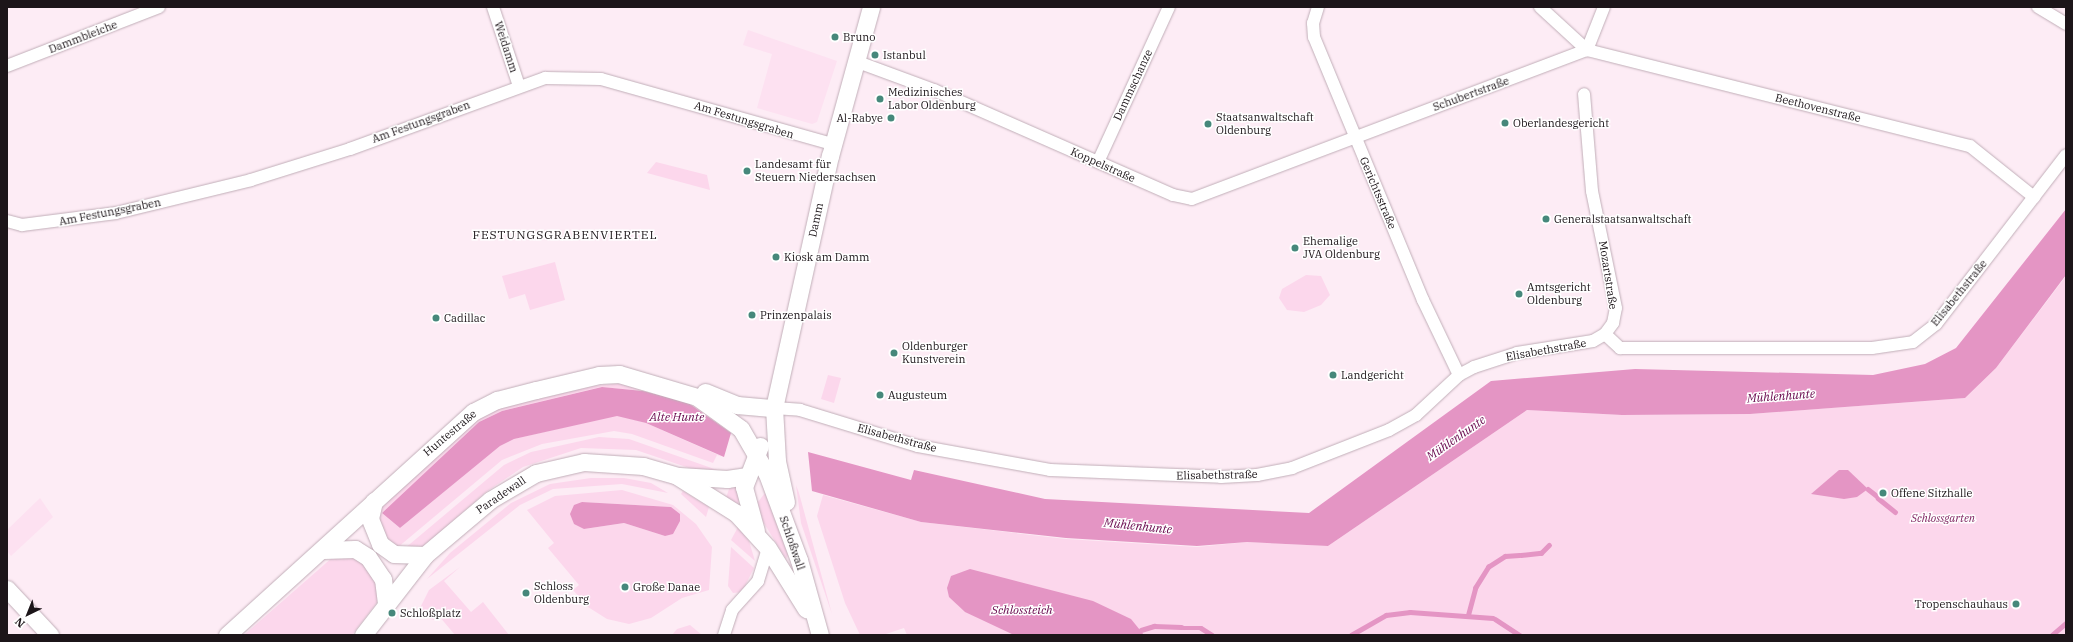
<!DOCTYPE html>
<html>
<head>
<meta charset="utf-8">
<style>
  body { margin:0 }
  #map { position:relative; width:2073px; height:642px; overflow:hidden; background:#fdecf5; font-family:"IBM Plex Serif",serif }
  div>[style] { position:absolute }
  .built>* { inset:0; background:#fde1f1 }
  .green>* { inset:0; background:#fcd7ec }
  .water>* { inset:0; background:#e495c4 }
  .stream>* { height:4.5px; margin:-2.25px; padding:0 2.25px; transform-origin:2.25px; border-radius:2.25px; background:#e495c4 }
  .roads { filter:drop-shadow(0 0 1px #c1aeb8) drop-shadow(0 0 1px #c1aeb8) }
  .street>* { height:12px; margin:-6px; padding:0 6px; transform-origin:6px; border-radius:6px; background:#fff }
  .secondary>* { height:17px; margin:-8.5px; padding:0 8.5px; transform-origin:8.5px; border-radius:8.5px; background:#fff }
  .dots>* { width:11px; height:11px; translate:-50% -50%; box-sizing:border-box; border:2px solid #fff; border-radius:50% }
  span { translate:-50% -50%; white-space:nowrap; text-align:center; line-height:1.15; -webkit-text-stroke:3px #fff; paint-order:stroke }
  .street-label { font-size:11px; color:#1c1519 }
  .poi-label { font-size:11px; color:#1c1519 }
  .left { translate:0 -50%; text-align:left }
  .right { translate:-100% -50%; text-align:right }
  .park-label { font-size:11px; color:#812663; font-style:italic }
  .neighbourhood-label { font-size:12px; color:#1c1519; letter-spacing:1px }
  .water-label { font-size:12px; color:#68084d; font-style:italic }
  .frame { position:absolute; inset:0; border:8px solid #1c1519; pointer-events:none }
  .north { position:absolute; left:8px; top:594px; width:40px; height:40px; -webkit-text-stroke:3px #fff; paint-order:stroke; rotate:223deg; font-size:11px; font-weight:700; line-height:16px; text-align:center; color:#1c1519 }
  .north::after { content:''; display:block; margin:auto; width:14px; height:18px; background:#1c1519; clip-path:polygon(50% 0,100% 100%,50% 72%,0 100%) }
</style>
</head>
<body>
<div id="map">
  <div class="built">
    <div style="clip-path:polygon(748px 30px,837px 61px,817px 122px,812px 124px,757px 108px,772px 54px,743px 45px)"></div>
    <div style="clip-path:polygon(40px 498px,53px 517px,11px 556px,7px 551px,7px 530px)"></div>
  </div>
  <div class="green">
    <div style="clip-path:polygon(656px 162px,707px 175px,710px 190px,647px 173px)"></div>
    <div style="clip-path:polygon(555px 262px,565px 300px,530px 310px,525px 294px,509px 299px,502px 276px)"></div>
    <div style="clip-path:polygon(1306px 275px,1321px 276px,1330px 295px,1321px 305px,1304px 312px,1287px 310px,1279px 298px,1282px 289px)"></div>
    <div style="clip-path:polygon(2066px 276px,2066px 635px,907px 635px,904px 628px,883px 635px,860px 635px,845px 603px,817px 516px,823px 495px,921px 522px,1066px 539px,1197px 547px,1247px 542px,1328px 546px,1527px 410px,1622px 415px,1750px 414px,1965px 398px,1996px 368px)"></div>
    <div style="clip-path:polygon(828px 375px,841px 378px,834px 403px,821px 399px)"></div>
    <div style="clip-path:polygon(631px 382px,678px 393px,733px 429px,731px 433px,687px 402px,643px 391px,601px 387px,502px 411px,479px 422px,382px 513px,400px 528px,500px 446px,514px 439px,617px 415px,646px 423px,723px 457px,717px 455px,713px 463px,632px 434px,614px 431px,542px 444px,502px 460px,397px 548px,381px 534px,376px 519px,380px 507px,476px 418px,495px 409px,594px 386px)"></div>
    <div style="clip-path:polygon(599px 437px,629px 439px,720px 471px,692px 469px,636px 450px,581px 448px,523px 467px,486px 492px,418px 551px,404px 549px,504px 465px,531px 452px)"></div>
    <div style="clip-path:polygon(591px 478px,624px 478px,651px 483px,668px 493px,622px 484px,553px 489px,520px 505px,427px 579px,450px 553px,511px 503px,550px 484px)"></div>
    <div style="clip-path:polygon(738px 484px,739px 501px,737px 504px,726px 498px,730px 486px)"></div>
    <div style="clip-path:polygon(796px 485px,799px 493px,832px 614px,801px 523px)"></div>
    <div style="clip-path:polygon(evenodd,622px 490px,673px 505px,696px 524px,712px 547px,709px 590px,682px 598px,651px 618px,629px 624px,607px 619px,588px 607px,573px 590px,579px 585px,548px 548px,554px 543px,527px 510px,555px 496px,622px 490px,582px 502px,671px 507px,665px 536px,624px 523px,584px 529px,582px 502px)"></div>
    <div style="clip-path:polygon(683px 491px,709px 507px,706px 517px,681px 494px)"></div>
    <div style="clip-path:polygon(765px 493px,788px 555px,786px 559px,754px 507px)"></div>
    <div style="clip-path:polygon(738px 527px,749px 541px,755px 561px,731px 540px)"></div>
    <div style="clip-path:polygon(731px 547px,754px 568px,742px 592px,733px 593px,728px 586px)"></div>
    <div style="clip-path:polygon(351px 554px,364px 561px,376px 577px,378px 601px,352px 635px,244px 635px,334px 556px)"></div>
    <div style="clip-path:polygon(460px 567px,444px 581px,471px 612px,483px 602px,509px 635px,455px 635px,439px 616px,434px 620px,423px 617px,421px 606px,429px 590px)"></div>
    <div style="clip-path:polygon(690px 625px,702px 635px,672px 635px,677px 629px)"></div>
  </div>
  <div class="water">
    <div style="clip-path:polygon(2066px 209px,2066px 275px,1996px 368px,1965px 398px,1750px 414px,1622px 415px,1527px 410px,1328px 546px,1247px 542px,1197px 546px,1066px 538px,921px 522px,812px 491px,808px 452px,911px 480px,914px 470px,1045px 499px,1309px 513px,1491px 381px,1635px 369px,1873px 375px,1925px 364px,1956px 348px)"></div>
    <div style="clip-path:polygon(602px 387px,643px 391px,687px 402px,731px 433px,724px 457px,646px 423px,617px 416px,514px 439px,500px 446px,400px 528px,382px 513px,479px 422px,502px 411px)"></div>
    <div style="clip-path:polygon(1839px 470px,1848px 470px,1868px 489px,1857px 497px,1844px 499px,1811px 494px)"></div>
    <div style="clip-path:polygon(582px 502px,671px 507px,680px 514px,680px 521px,673px 534px,665px 536px,624px 523px,584px 529px,574px 524px,570px 514px,574px 505px)"></div>
    <div style="clip-path:polygon(970px 569px,1093px 601px,1131px 619px,1144px 635px,1014px 635px,965px 612px,949px 597px,947px 588px,951px 576px)"></div>
  </div>
  <div class="stream">
    <div style="left:1868px;top:489px;width:11px;rotate:38deg"></div>
    <div style="left:1878px;top:498px;width:22px;rotate:39deg"></div>
    <div style="left:1521px;top:555px;width:20px;rotate:-6deg"></div>
    <div style="left:1541px;top:553px;width:11px;rotate:-45deg"></div>
    <div style="left:1468px;top:615px;width:28px;rotate:-75deg"></div>
    <div style="left:1475px;top:588px;width:25px;rotate:-58deg"></div>
    <div style="left:1488px;top:567px;width:20px;rotate:-33deg"></div>
    <div style="left:1505px;top:556px;width:14px;rotate:-4deg"></div>
    <div style="left:1495px;top:619px;width:30px;rotate:33deg"></div>
    <div style="left:1183px;top:628px;width:18px"></div>
    <div style="left:1201px;top:628px;width:13px;rotate:32deg"></div>
    <div style="left:1141px;top:630px;width:14px;rotate:-17deg"></div>
    <div style="left:1154px;top:626px;width:27px;rotate:2deg"></div>
    <div style="left:1351px;top:635px;width:40px;rotate:-29.7deg"></div>
    <div style="left:1386px;top:615px;width:24px;rotate:-7deg"></div>
    <div style="left:1410px;top:612px;width:83px;rotate:4.1deg"></div>
    <div style="left:2052px;top:635px;width:18px;rotate:-41deg"></div>
  </div>
  <div class="roads">
    <div class="street">
      <div style="left:493px;top:7px;width:83px;rotate:71.8deg"></div>
      <div style="left:1318px;top:7px;width:17px;rotate:107deg"></div>
      <div style="left:1313px;top:23px;width:14px;rotate:86deg"></div>
      <div style="left:1314px;top:37px;width:285px;rotate:67.5deg"></div>
      <div style="left:1423px;top:300px;width:83px;rotate:64.4deg"></div>
      <div style="left:1540px;top:7px;width:64px;rotate:42.5deg"></div>
      <div style="left:1587px;top:50px;width:395px;rotate:14.1deg"></div>
      <div style="left:1970px;top:146px;width:82px;rotate:38.6deg"></div>
      <div style="left:2038px;top:7px;width:33px;rotate:31deg"></div>
      <div style="left:1587px;top:50px;width:46px;rotate:-68.4deg"></div>
      <div style="left:855px;top:61px;width:84px;rotate:20.2deg"></div>
      <div style="left:934px;top:90px;width:261px;rotate:23.7deg"></div>
      <div style="left:1173px;top:195px;width:19px;rotate:12deg"></div>
      <div style="left:1192px;top:199px;width:422px;rotate:-20.7deg"></div>
      <div style="left:7px;top:66px;width:163px;rotate:-21.2deg"></div>
      <div style="left:1098px;top:162px;width:170px;rotate:-65.4deg"></div>
      <div style="left:7px;top:221px;width:16px;rotate:15deg"></div>
      <div style="left:22px;top:225px;width:95px;rotate:-7.3deg"></div>
      <div style="left:116px;top:213px;width:139px;rotate:-13.7deg"></div>
      <div style="left:251px;top:180px;width:104px;rotate:-17.4deg"></div>
      <div style="left:350px;top:149px;width:208px;rotate:-20deg"></div>
      <div style="left:545px;top:78px;width:56px;rotate:1deg"></div>
      <div style="left:601px;top:79px;width:241px;rotate:15.7deg"></div>
      <div style="left:1605px;top:334px;width:21px;rotate:43deg"></div>
      <div style="left:1620px;top:348px;width:252px"></div>
      <div style="left:1872px;top:348px;width:41px;rotate:-8.3deg"></div>
      <div style="left:1913px;top:342px;width:29px;rotate:-38deg"></div>
      <div style="left:1936px;top:324px;width:213px;rotate:-52.4deg"></div>
      <div style="left:774px;top:408px;width:26px;rotate:4deg"></div>
      <div style="left:800px;top:410px;width:123px;rotate:17deg"></div>
      <div style="left:918px;top:446px;width:134px;rotate:10.3deg"></div>
      <div style="left:1050px;top:470px;width:171px;rotate:2.3deg"></div>
      <div style="left:1221px;top:477px;width:36px;rotate:-3deg"></div>
      <div style="left:1257px;top:475px;width:36px;rotate:-11deg"></div>
      <div style="left:1292px;top:468px;width:104px;rotate:-21.4deg"></div>
      <div style="left:1389px;top:430px;width:31px;rotate:-29deg"></div>
      <div style="left:1416px;top:415px;width:59px;rotate:-42.9deg"></div>
      <div style="left:1459px;top:375px;width:17px;rotate:-28deg"></div>
      <div style="left:1474px;top:367px;width:45px;rotate:-18deg"></div>
      <div style="left:1517px;top:353px;width:77px;rotate:-9deg"></div>
      <div style="left:1593px;top:341px;width:14px;rotate:-30deg"></div>
      <div style="left:1605px;top:334px;width:14px;rotate:-54deg"></div>
      <div style="left:1613px;top:323px;width:15px;rotate:-79deg"></div>
      <div style="left:1616px;top:308px;width:119px;rotate:-101.6deg"></div>
      <div style="left:1592px;top:191px;width:97px;rotate:-94.7deg"></div>
      <div style="left:724px;top:635px;width:26px;rotate:-72deg"></div>
      <div style="left:732px;top:610px;width:39px;rotate:-48deg"></div>
      <div style="left:758px;top:581px;width:34px;rotate:-73deg"></div>
    </div>
    <div class="secondary">
      <div style="left:705px;top:392px;width:35px;rotate:22deg"></div>
      <div style="left:737px;top:405px;width:37px;rotate:5deg"></div>
      <div style="left:679px;top:476px;width:48px;rotate:3.6deg"></div>
      <div style="left:727px;top:479px;width:19px;rotate:-9deg"></div>
      <div style="left:374px;top:501px;width:18px;rotate:103deg"></div>
      <div style="left:370px;top:519px;width:27px;rotate:68deg"></div>
      <div style="left:380px;top:544px;width:17px;rotate:36deg"></div>
      <div style="left:394px;top:554px;width:31px;rotate:2deg"></div>
      <div style="left:786px;top:502px;width:42px;rotate:-102.4deg"></div>
      <div style="left:777px;top:461px;width:53px;rotate:-93.2deg"></div>
      <div style="left:774px;top:408px;width:258px;rotate:-77.5deg"></div>
      <div style="left:830px;top:156px;width:155px;rotate:-74.6deg"></div>
      <div style="left:756px;top:531px;width:46px;rotate:-105.3deg"></div>
      <div style="left:744px;top:487px;width:44px;rotate:-68.7deg"></div>
      <div style="left:323px;top:550px;width:32px;rotate:-2deg"></div>
      <div style="left:355px;top:549px;width:15px;rotate:32deg"></div>
      <div style="left:368px;top:557px;width:27px;rotate:56deg"></div>
      <div style="left:383px;top:579px;width:24px;rotate:83deg"></div>
      <div style="left:7px;top:589px;width:63px;rotate:46.9deg"></div>
      <div style="left:227px;top:635px;width:332px;rotate:-42.2deg"></div>
      <div style="left:473px;top:412px;width:27px;rotate:-27deg"></div>
      <div style="left:497px;top:400px;width:40px;rotate:-14.4deg"></div>
      <div style="left:536px;top:390px;width:65px;rotate:-13.4deg"></div>
      <div style="left:599px;top:375px;width:20px;rotate:-3deg"></div>
      <div style="left:619px;top:374px;width:81px;rotate:16.4deg"></div>
      <div style="left:697px;top:397px;width:54px;rotate:36deg"></div>
      <div style="left:741px;top:429px;width:52px;rotate:60deg"></div>
      <div style="left:767px;top:474px;width:92px;rotate:69.6deg"></div>
      <div style="left:799px;top:560px;width:78px;rotate:74.4deg"></div>
      <div style="left:363px;top:635px;width:101px;rotate:-52.2deg"></div>
      <div style="left:425px;top:555px;width:85px;rotate:-40.2deg"></div>
      <div style="left:490px;top:500px;width:53px;rotate:-30.4deg"></div>
      <div style="left:536px;top:473px;width:49px;rotate:-12.9deg"></div>
      <div style="left:584px;top:462px;width:59px;rotate:3.9deg"></div>
      <div style="left:643px;top:466px;width:35px;rotate:16deg"></div>
      <div style="left:677px;top:476px;width:70px;rotate:32.1deg"></div>
      <div style="left:736px;top:513px;width:47px;rotate:47.6deg"></div>
      <div style="left:768px;top:548px;width:72px;rotate:58.1deg"></div>
    </div>
  </div>
  <div class="dots">
    <div style="left:835px;top:37px;background:#46887b"></div>
    <div style="left:875px;top:55px;background:#46887b"></div>
    <div style="left:880px;top:99px;background:#46887b"></div>
    <div style="left:891px;top:118px;background:#46887b"></div>
    <div style="left:1505px;top:123px;background:#46887b"></div>
    <div style="left:1208px;top:124px;background:#46887b"></div>
    <div style="left:747px;top:171px;background:#46887b"></div>
    <div style="left:1546px;top:219px;background:#46887b"></div>
    <div style="left:1295px;top:248px;background:#46887b"></div>
    <div style="left:776px;top:257px;background:#46887b"></div>
    <div style="left:1519px;top:294px;background:#46887b"></div>
    <div style="left:752px;top:315px;background:#46887b"></div>
    <div style="left:436px;top:318px;background:#46887b"></div>
    <div style="left:894px;top:353px;background:#46887b"></div>
    <div style="left:1333px;top:375px;background:#46887b"></div>
    <div style="left:880px;top:395px;background:#46887b"></div>
    <div style="left:1883px;top:493px;background:#46887b"></div>
    <div style="left:625px;top:587px;background:#46887b"></div>
    <div style="left:526px;top:593px;background:#46887b"></div>
    <div style="left:2016px;top:604px;background:#46887b"></div>
    <div style="left:392px;top:613px;background:#46887b"></div>
  </div>
  <div class="street-label">
    <span style="left:83px;top:37px;rotate:-21deg">Dammbleiche</span>
    <span style="left:506px;top:47px;rotate:72deg">Weidamm</span>
    <span style="left:1133px;top:85px;rotate:-65deg">Dammschanze</span>
    <span style="left:1471px;top:94px;rotate:-20deg">Schubertstraße</span>
    <span style="left:1818px;top:108px;rotate:14deg">Beethovenstraße</span>
    <span style="left:744px;top:120px;rotate:17deg">Am Festungsgraben</span>
    <span style="left:421px;top:122px;rotate:-20deg">Am Festungsgraben</span>
    <span style="left:1103px;top:165px;rotate:24deg">Koppelstraße</span>
    <span style="left:1378px;top:193px;rotate:67deg">Gerichtsstraße</span>
    <span style="left:110px;top:212px;rotate:-11deg">Am Festungsgraben</span>
    <span style="left:816px;top:220px;rotate:-78deg">Damm</span>
    <span style="left:1608px;top:275px;rotate:81deg">Mozartstraße</span>
    <span style="left:1959px;top:293px;rotate:-51deg">Elisabethstraße</span>
    <span style="left:1546px;top:350px;rotate:-10deg">Elisabethstraße</span>
    <span style="left:450px;top:433px;rotate:-40deg">Huntestraße</span>
    <span style="left:897px;top:438px;rotate:15deg">Elisabethstraße</span>
    <span style="left:1217px;top:475px;rotate:-1deg">Elisabethstraße</span>
    <span style="left:501px;top:495px;rotate:-34deg">Paradewall</span>
    <span style="left:792px;top:543px;rotate:71deg">Schloßwall</span>
  </div>
  <div class="poi-label">
    <span class="left" style="left:843px;top:37px">Bruno</span>
    <span class="left" style="left:883px;top:55px">Istanbul</span>
    <span class="left" style="left:888px;top:99px">Medizinisches<br>Labor Oldenburg</span>
    <span class="right" style="left:883px;top:118px">Al-Rabye</span>
    <span class="left" style="left:1216px;top:124px">Staatsanwaltschaft<br>Oldenburg</span>
    <span class="left" style="left:1513px;top:123px">Oberlandesgericht</span>
    <span class="left" style="left:755px;top:171px">Landesamt für<br>Steuern Niedersachsen</span>
    <span class="left" style="left:1554px;top:219px">Generalstaatsanwaltschaft</span>
    <span class="left" style="left:1303px;top:248px">Ehemalige<br>JVA Oldenburg</span>
    <span class="left" style="left:784px;top:257px">Kiosk am Damm</span>
    <span class="left" style="left:1527px;top:294px">Amtsgericht<br>Oldenburg</span>
    <span class="left" style="left:760px;top:315px">Prinzenpalais</span>
    <span class="left" style="left:444px;top:318px">Cadillac</span>
    <span class="left" style="left:902px;top:353px">Oldenburger<br>Kunstverein</span>
    <span class="left" style="left:1341px;top:375px">Landgericht</span>
    <span class="left" style="left:888px;top:395px">Augusteum</span>
    <span class="left" style="left:1891px;top:493px">Offene Sitzhalle</span>
    <span class="left" style="left:534px;top:593px">Schloss<br>Oldenburg</span>
    <span class="left" style="left:633px;top:587px">Große Danae</span>
    <span class="right" style="left:2008px;top:604px">Tropenschauhaus</span>
    <span class="left" style="left:400px;top:613px">Schloßplatz</span>
  </div>
  <div class="park-label">
    <span style="left:1943px;top:518px">Schlossgarten</span>
  </div>
  <div class="neighbourhood-label">
    <span style="left:565px;top:235px">FESTUNGSGRABENVIERTEL</span>
  </div>
  <div class="water-label">
    <span style="left:1781px;top:396px;rotate:-4deg">Mühlenhunte</span>
    <span style="left:677px;top:417px">Alte Hunte</span>
    <span style="left:1456px;top:438px;rotate:-35deg">Mühlenhunte</span>
    <span style="left:1138px;top:526px;rotate:6deg">Mühlenhunte</span>
    <span style="left:1022px;top:610px">Schlossteich</span>
  </div>
  <div class="frame"></div>
  <div class="north">N</div>
</div>
</body>
</html>
